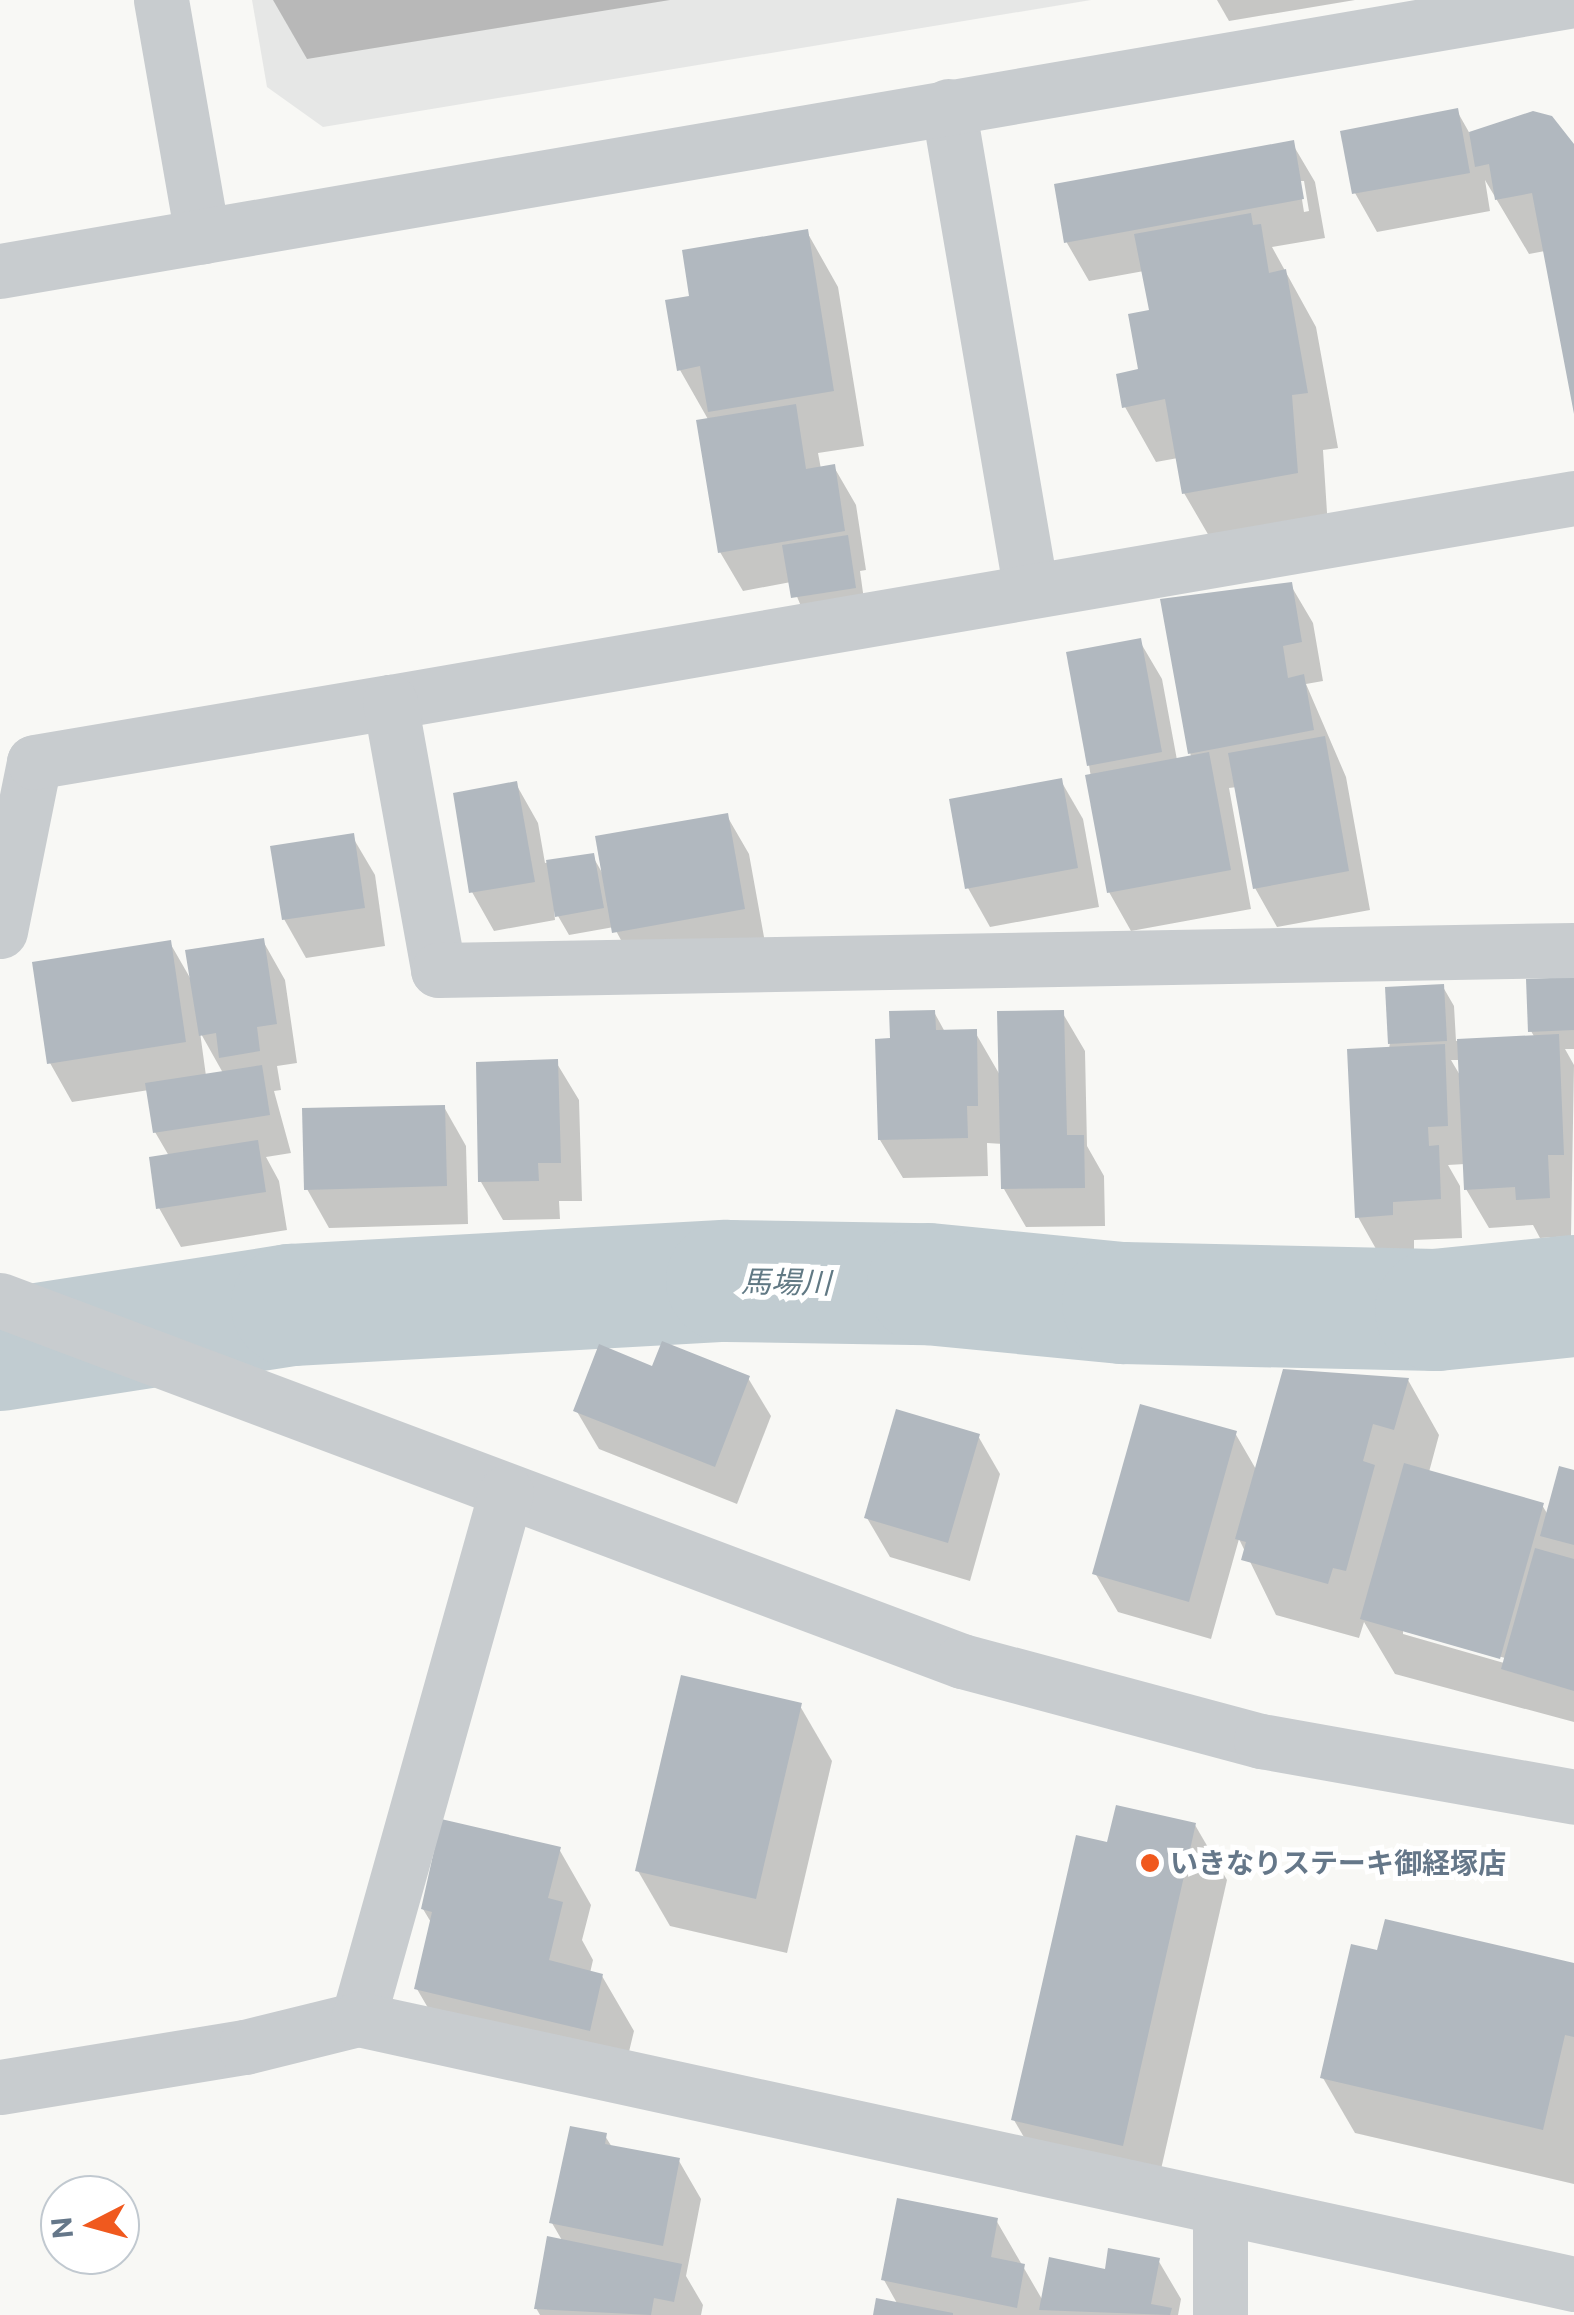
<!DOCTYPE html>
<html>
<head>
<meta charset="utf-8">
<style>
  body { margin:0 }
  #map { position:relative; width:1574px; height:2315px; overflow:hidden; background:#f8f8f5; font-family:"Public Sans","Noto Sans JP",sans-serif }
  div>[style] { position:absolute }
  .built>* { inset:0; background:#e6e7e6 }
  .shadow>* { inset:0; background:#0003 }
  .river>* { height:122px; margin:-61px; padding:0 61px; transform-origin:61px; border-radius:61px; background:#c1ccd1 }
  .building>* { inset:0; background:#b1b8bf }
  .minor>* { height:55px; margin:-27.5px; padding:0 27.5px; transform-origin:27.5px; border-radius:27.5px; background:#c8cccf }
  .dots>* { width:28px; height:28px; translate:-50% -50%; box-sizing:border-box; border:5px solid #fff; border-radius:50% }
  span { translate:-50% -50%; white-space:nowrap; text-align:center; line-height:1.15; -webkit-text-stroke:10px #fff; paint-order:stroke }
  .poi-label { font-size:28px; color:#657789; font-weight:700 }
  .left { translate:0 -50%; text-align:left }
  .water-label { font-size:30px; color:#617984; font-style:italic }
  .north { position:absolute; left:40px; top:2175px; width:100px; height:100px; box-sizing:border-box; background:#fff; border:2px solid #c1c9d0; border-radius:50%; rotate:264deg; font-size:28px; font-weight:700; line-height:40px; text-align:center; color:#657789 }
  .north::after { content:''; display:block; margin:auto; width:35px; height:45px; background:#f0591e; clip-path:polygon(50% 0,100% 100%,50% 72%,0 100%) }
</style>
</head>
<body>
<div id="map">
  <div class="built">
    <div style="clip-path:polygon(252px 0,1091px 0,323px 127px,267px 87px)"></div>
  </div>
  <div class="shadow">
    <div style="clip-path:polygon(273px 0,670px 0,307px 59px)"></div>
    <div style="clip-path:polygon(1217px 0,1355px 0,1229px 21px)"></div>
    <div style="clip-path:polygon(1457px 111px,1470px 134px,1574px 153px,1574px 411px,1545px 251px,1529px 254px,1485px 180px,1490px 211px,1377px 232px,1355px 193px)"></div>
    <div style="clip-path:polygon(evenodd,1292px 143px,1315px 182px,1325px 238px,1272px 247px,1316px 327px,1338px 448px,1323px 450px,1328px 528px,1216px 548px,1184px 493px,1178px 458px,1156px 462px,1125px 407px,1141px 371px,1152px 312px,1144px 271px,1089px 281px,1067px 243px,1056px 186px,1292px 143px,1299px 181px,1304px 181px,1309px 211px,1304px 212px,1299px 181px)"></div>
    <div style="clip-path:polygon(807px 232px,838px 287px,864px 446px,818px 453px,821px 469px,834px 467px,856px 505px,866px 570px,860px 571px,865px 607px,805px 616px,791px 582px,743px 591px,720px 552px,709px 421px,680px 370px,691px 298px)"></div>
    <div style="clip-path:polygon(1290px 584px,1313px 623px,1323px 681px,1306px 684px,1346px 777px,1370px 910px,1277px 927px,1255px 888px,1237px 787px,1229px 788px,1251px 909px,1131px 931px,1109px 892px,1089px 765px,1139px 640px,1162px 679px,1177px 760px,1191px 757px,1163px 601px)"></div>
    <div style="clip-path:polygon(1061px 781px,1083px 819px,1099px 907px,990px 927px,968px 888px)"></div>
    <div style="clip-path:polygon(516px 784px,538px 823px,545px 863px,592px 855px,604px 876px,727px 816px,749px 854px,766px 948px,637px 970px,614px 927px,569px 935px,554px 909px,555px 920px,494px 931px,472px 892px)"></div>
    <div style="clip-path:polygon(352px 836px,375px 875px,385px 946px,306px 958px,284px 919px)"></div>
    <div style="clip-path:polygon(evenodd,263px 941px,285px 980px,297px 1063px,277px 1066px,281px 1090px,274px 1091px,291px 1153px,266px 1157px,279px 1181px,287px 1230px,181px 1247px,159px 1208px,169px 1156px,155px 1132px,149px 1090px,72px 1102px,50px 1063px,170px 943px,193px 983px,263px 941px,200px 1032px,223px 1073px,206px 1076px,200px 1032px)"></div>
    <div style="clip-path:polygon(evenodd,1574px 980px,1574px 1049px,1565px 1049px,1574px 1065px,1571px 1236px,1540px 1238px,1533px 1225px,1489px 1228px,1466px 1189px,1465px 1164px,1448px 1165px,1460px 1186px,1462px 1238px,1414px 1240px,1414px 1254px,1380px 1256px,1358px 1217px,1390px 1043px,1443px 987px,1454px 1006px,1456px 1041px,1535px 1038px,1531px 1031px,1574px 980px,1451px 1060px,1460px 1060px,1461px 1077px,1451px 1060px)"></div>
    <div style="clip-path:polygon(934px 1012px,945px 1032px,975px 1032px,1001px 1077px,1062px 1012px,1085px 1051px,1087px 1146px,1104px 1176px,1105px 1226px,1026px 1227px,1004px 1189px,1003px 1144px,987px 1143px,988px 1176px,903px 1178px,880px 1140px,892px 1040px)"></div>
    <div style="clip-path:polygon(556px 1062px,579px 1100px,582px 1201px,559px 1201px,560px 1219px,503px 1220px,481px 1182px)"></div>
    <div style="clip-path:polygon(444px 1107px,466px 1146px,468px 1224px,329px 1228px,307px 1189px)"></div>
    <div style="clip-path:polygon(654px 1369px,748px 1378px,771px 1416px,737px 1504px,599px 1449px,576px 1410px)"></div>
    <div style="clip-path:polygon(evenodd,1408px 1380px,1439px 1435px,1429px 1472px,1542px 1505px,1548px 1515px,1574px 1473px,1574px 1722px,1395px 1674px,1364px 1622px,1359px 1638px,1276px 1615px,1239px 1539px,1211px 1639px,1118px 1612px,1095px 1573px,1235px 1433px,1257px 1471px,1408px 1380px,1403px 1629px,1512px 1660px,1511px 1665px,1403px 1634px,1403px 1629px)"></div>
    <div style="clip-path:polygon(978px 1436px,1000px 1474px,970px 1581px,890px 1557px,867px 1518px)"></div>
    <div style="clip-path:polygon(800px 1706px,832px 1761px,787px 1953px,670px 1926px,638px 1871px)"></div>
    <div style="clip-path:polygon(1195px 1825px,1227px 1880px,1154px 2200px,1046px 2175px,1014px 2120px,1109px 1845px)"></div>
    <div style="clip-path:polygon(559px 1849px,591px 1905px,582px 1940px,593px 1960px,590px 1973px,602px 1976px,634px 2031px,621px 2085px,449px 2044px,417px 1989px,432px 1924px,423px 1909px)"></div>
    <div style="clip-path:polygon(1379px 1953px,1574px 1965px,1574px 2184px,1355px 2133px,1323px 2078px)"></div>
    <div style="clip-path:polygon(605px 2136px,612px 2147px,679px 2161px,701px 2199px,686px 2276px,703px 2305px,701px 2315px,540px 2315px,536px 2308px,563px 2242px,552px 2223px)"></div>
    <div style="clip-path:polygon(996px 2220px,1043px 2301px,1107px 2272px,1158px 2260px,1181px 2299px,1178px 2315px,876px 2315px,898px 2305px,884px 2280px)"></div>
  </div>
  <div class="river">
    <div style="left:0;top:1350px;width:295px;rotate:-8.8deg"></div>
    <div style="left:292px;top:1305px;width:436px;rotate:-3.2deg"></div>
    <div style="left:727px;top:1281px;width:201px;rotate:0.9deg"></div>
    <div style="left:928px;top:1284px;width:196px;rotate:5.6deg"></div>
    <div style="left:1123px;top:1303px;width:313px;rotate:1.3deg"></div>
    <div style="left:1436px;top:1310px;width:139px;rotate:-5.8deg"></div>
  </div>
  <div class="building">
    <div style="clip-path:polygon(1458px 108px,1470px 173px,1352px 194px,1340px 131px)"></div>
    <div style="clip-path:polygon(1533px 111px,1552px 116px,1574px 144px,1574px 414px,1532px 193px,1495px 200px,1489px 164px,1475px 167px,1469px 132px)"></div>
    <div style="clip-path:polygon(1294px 140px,1304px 199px,1064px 243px,1054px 184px)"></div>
    <div style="clip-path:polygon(1251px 213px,1253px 225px,1261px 224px,1269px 273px,1286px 269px,1308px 393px,1292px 395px,1298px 473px,1182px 494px,1165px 399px,1122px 408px,1116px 374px,1138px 369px,1128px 314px,1149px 310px,1134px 234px)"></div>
    <div style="clip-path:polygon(808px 229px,834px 391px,708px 412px,700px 366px,677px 371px,665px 300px,689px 296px,682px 250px)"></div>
    <div style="clip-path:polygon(796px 404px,806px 469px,835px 464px,845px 531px,718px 553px,696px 420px)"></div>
    <div style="clip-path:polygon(848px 535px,856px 588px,791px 598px,782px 545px)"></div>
    <div style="clip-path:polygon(1292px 582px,1302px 642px,1283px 646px,1288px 678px,1304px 674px,1314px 730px,1188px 754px,1160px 599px)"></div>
    <div style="clip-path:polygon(1141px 638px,1162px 752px,1087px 766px,1066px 652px)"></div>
    <div style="clip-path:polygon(1325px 736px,1349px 871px,1253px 889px,1228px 753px)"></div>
    <div style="clip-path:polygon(1209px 752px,1231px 870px,1107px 893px,1085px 775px)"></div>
    <div style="clip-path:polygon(1062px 778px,1078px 868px,965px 889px,949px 799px)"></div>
    <div style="clip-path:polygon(517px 781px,535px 882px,469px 893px,453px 793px)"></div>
    <div style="clip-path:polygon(728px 813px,745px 909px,612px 933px,595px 836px)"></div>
    <div style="clip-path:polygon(354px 833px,365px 908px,282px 920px,270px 846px)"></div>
    <div style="clip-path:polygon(594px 853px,604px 908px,555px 917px,546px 860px)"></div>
    <div style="clip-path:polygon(264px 938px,277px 1024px,257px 1027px,260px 1051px,219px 1058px,216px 1033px,199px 1036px,185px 950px)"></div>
    <div style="clip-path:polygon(171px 940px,186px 1042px,47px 1064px,32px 962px)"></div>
    <div style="clip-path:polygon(1574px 977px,1574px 1030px,1528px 1032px,1526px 979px)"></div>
    <div style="clip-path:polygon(1444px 984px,1447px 1041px,1388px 1044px,1385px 987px)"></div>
    <div style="clip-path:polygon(935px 1010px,936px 1030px,977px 1029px,978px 1106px,967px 1106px,968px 1138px,878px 1140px,875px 1039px,890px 1038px,889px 1011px)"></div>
    <div style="clip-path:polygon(1064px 1010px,1067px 1135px,1084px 1135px,1085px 1188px,1001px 1189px,997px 1011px)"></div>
    <div style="clip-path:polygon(1559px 1034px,1564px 1155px,1548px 1155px,1550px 1198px,1516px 1200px,1515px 1187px,1464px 1190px,1457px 1039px)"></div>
    <div style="clip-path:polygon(1445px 1044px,1448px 1126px,1428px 1127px,1429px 1146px,1439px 1145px,1441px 1199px,1393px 1202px,1393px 1215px,1355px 1218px,1347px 1049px)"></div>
    <div style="clip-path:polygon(558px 1059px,561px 1163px,538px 1163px,539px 1181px,478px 1182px,476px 1062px)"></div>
    <div style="clip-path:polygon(262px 1065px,270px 1115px,153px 1133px,145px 1083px)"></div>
    <div style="clip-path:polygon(445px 1105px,447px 1186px,304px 1190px,302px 1108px)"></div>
    <div style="clip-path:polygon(258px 1140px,266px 1192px,156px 1209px,149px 1157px)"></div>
    <div style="clip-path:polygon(662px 1341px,750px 1376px,715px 1467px,573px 1411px,599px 1344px,652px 1366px)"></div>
    <div style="clip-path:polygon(1283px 1369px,1409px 1378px,1394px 1430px,1373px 1424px,1363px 1461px,1375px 1465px,1346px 1571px,1333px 1568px,1328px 1584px,1241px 1560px,1246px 1542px,1235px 1539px)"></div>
    <div style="clip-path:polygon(1140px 1404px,1237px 1431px,1189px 1602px,1092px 1574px)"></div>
    <div style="clip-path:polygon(896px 1409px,980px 1434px,948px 1543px,864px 1518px)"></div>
    <div style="clip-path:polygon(1404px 1463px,1544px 1503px,1500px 1659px,1360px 1619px)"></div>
    <div style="clip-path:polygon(1559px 1466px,1574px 1470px,1574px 1545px,1540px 1536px)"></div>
    <div style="clip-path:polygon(1535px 1548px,1574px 1559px,1574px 1691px,1501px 1669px)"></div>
    <div style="clip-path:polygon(681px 1675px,802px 1703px,756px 1899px,635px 1871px)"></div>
    <div style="clip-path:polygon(1116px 1805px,1196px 1823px,1123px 2146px,1011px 2120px,1076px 1835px,1107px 1842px)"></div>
    <div style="clip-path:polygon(441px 1819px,561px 1847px,548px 1898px,563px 1902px,549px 1960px,603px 1974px,590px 2031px,414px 1989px,432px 1912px,421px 1909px)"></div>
    <div style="clip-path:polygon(1385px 1919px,1574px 1963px,1574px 2037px,1565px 2035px,1543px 2130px,1320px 2078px,1351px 1944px,1377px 1950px)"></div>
    <div style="clip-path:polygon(570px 2126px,607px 2133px,605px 2144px,680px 2158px,663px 2246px,549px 2223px)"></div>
    <div style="clip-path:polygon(897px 2198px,998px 2218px,991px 2257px,1025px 2264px,1017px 2308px,881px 2280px)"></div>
    <div style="clip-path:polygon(547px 2236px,682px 2264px,674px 2302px,654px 2298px,651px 2315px,534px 2309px)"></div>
    <div style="clip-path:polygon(1108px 2248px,1160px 2258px,1151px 2304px,1172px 2308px,1170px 2315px,1039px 2310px,1049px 2257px,1105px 2269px)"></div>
    <div style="clip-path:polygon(876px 2298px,953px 2313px,953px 2315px,873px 2315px)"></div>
  </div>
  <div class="minor">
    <div style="left:161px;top:0;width:240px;rotate:80.1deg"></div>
    <div style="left:948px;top:106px;width:491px;rotate:80.3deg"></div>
    <div style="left:0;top:271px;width:1597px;rotate:-9.77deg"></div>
    <div style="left:390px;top:702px;width:1201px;rotate:-9.78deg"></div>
    <div style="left:0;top:931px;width:172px;rotate:-78.6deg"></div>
    <div style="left:34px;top:762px;width:361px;rotate:-9.6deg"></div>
    <div style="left:390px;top:702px;width:272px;rotate:79.8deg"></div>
    <div style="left:438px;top:970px;width:1136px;rotate:-1.01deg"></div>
    <div style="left:0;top:1300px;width:1028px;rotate:20.57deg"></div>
    <div style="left:962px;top:1661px;width:310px;rotate:15deg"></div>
    <div style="left:1261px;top:1741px;width:318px;rotate:10.1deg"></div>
    <div style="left:358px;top:2019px;width:547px;rotate:-74.31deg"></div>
    <div style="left:0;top:2087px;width:248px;rotate:-9.3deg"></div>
    <div style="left:245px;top:2047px;width:116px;rotate:-13.9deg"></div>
    <div style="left:358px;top:2019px;width:1245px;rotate:12.29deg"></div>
    <div style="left:1220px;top:2207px;width:108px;rotate:90deg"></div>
  </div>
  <div class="dots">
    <div style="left:1150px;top:1863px;background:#f0591e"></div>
  </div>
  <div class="poi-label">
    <span class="left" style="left:1170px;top:1863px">いきなりステーキ御経塚店</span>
  </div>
  <div class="water-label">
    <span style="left:786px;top:1282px;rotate:1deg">馬場川</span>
  </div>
  <div class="north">N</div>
</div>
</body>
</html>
